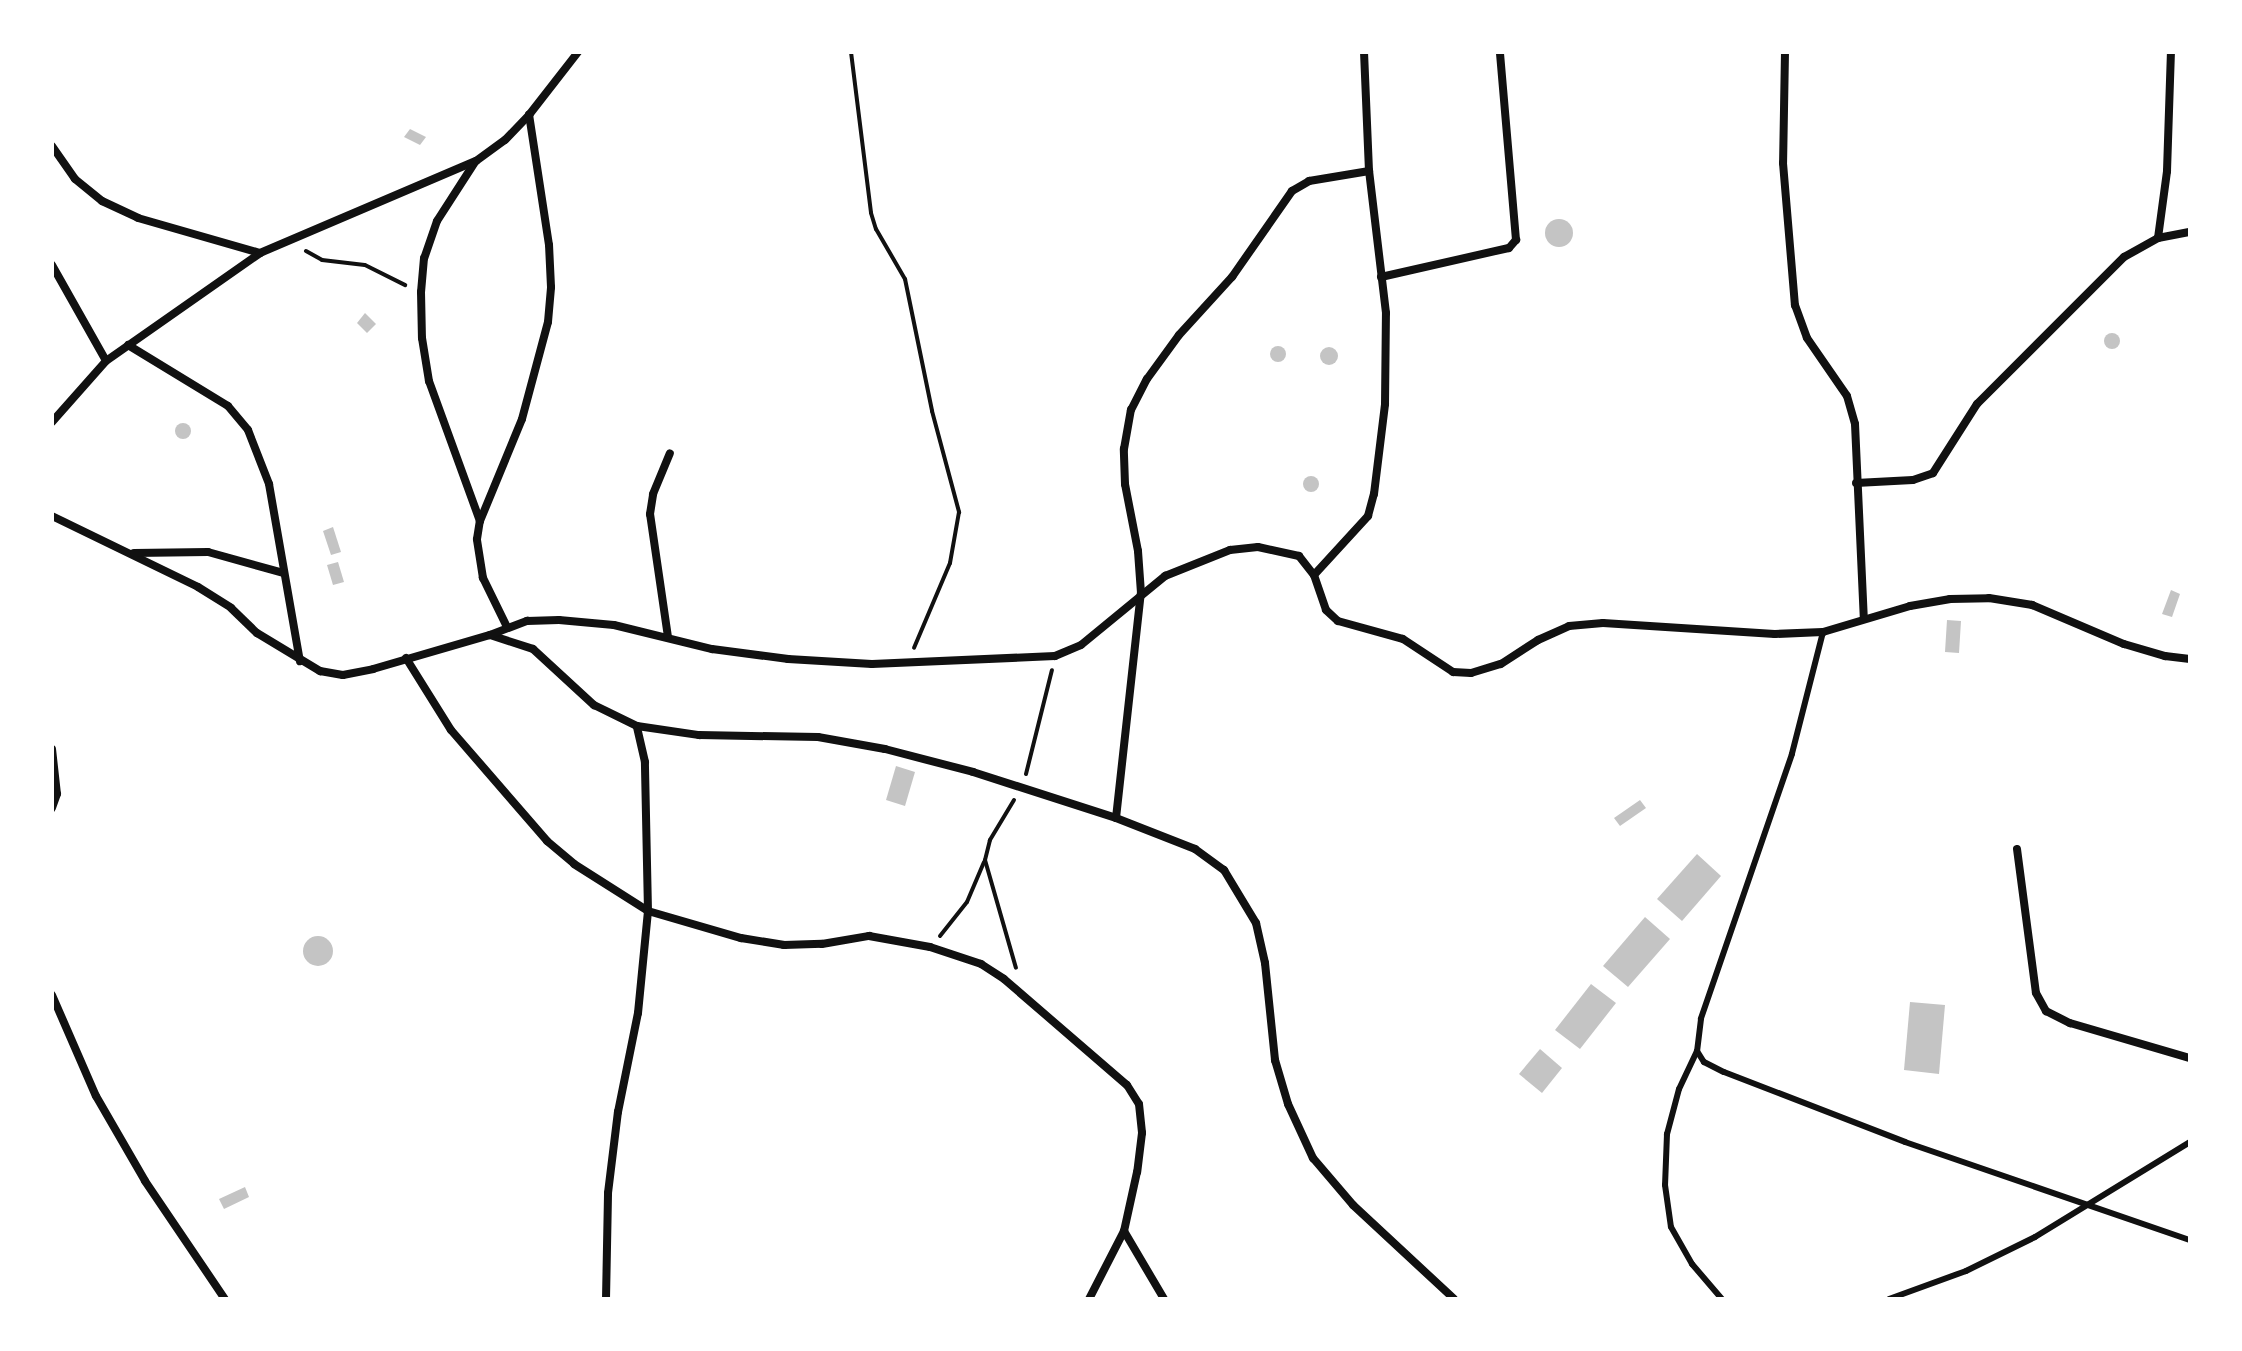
<!DOCTYPE html>
<html>
<head>
<meta charset="utf-8">
<style>
  body { margin:0 }
  #map { position:relative; width:2242px; height:1351px; overflow:hidden; background:#fff; font-family:"Titillium Web",sans-serif }
  div>[style] { position:absolute }
  .building>* { inset:0; background:#c4c4c4 }
  .round { border-radius:50% }
  .path>* { height:4px; margin:-2px; padding:0 2px; transform-origin:2px; border-radius:2px; background:#111 }
  .service>* { height:6px; margin:-3px; padding:0 3px; transform-origin:3px; border-radius:3px; background:#111 }
  .minor>* { height:8px; margin:-4px; padding:0 4px; transform-origin:4px; border-radius:4px; background:#111 }
  span { translate:-50% -50%; white-space:nowrap; text-align:center; line-height:1.15; -webkit-text-stroke:8px #fff; paint-order:stroke }
  .frame { position:absolute; inset:0; border:54px solid #fff; pointer-events:none }
</style>
</head>
<body>
<div id="map">
  <div class="building">
    <div style="clip-path:polygon(410px 129px,426px 137px,420px 145px,404px 137px)"></div>
    <div class="round" style="left:1545px;top:219px;width:28px;height:28px"></div>
    <div style="clip-path:polygon(365px 313px,376px 324px,367px 333px,357px 323px)"></div>
    <div class="round" style="left:2104px;top:333px;width:16px;height:16px"></div>
    <div class="round" style="left:1270px;top:346px;width:16px;height:16px"></div>
    <div class="round" style="left:1320px;top:347px;width:18px;height:18px"></div>
    <div class="round" style="left:175px;top:423px;width:16px;height:16px"></div>
    <div class="round" style="left:1303px;top:476px;width:16px;height:16px"></div>
    <div style="clip-path:polygon(333px 527px,341px 552px,331px 555px,323px 531px)"></div>
    <div style="clip-path:polygon(338px 562px,344px 582px,333px 585px,327px 565px)"></div>
    <div style="clip-path:polygon(2171px 590px,2180px 594px,2172px 617px,2162px 614px)"></div>
    <div style="clip-path:polygon(1947px 620px,1961px 621px,1959px 653px,1945px 652px)"></div>
    <div style="clip-path:polygon(896px 766px,915px 772px,905px 806px,886px 800px)"></div>
    <div style="clip-path:polygon(1640px 800px,1646px 808px,1620px 826px,1614px 818px)"></div>
    <div style="clip-path:polygon(1697px 854px,1721px 876px,1682px 921px,1657px 899px)"></div>
    <div style="clip-path:polygon(1645px 917px,1670px 939px,1628px 987px,1603px 966px)"></div>
    <div class="round" style="left:303px;top:936px;width:30px;height:30px"></div>
    <div style="clip-path:polygon(1591px 984px,1616px 1003px,1580px 1049px,1555px 1030px)"></div>
    <div style="clip-path:polygon(1910px 1002px,1945px 1005px,1939px 1074px,1904px 1070px)"></div>
    <div style="clip-path:polygon(1540px 1049px,1562px 1068px,1542px 1093px,1519px 1074px)"></div>
    <div style="clip-path:polygon(245px 1187px,249px 1197px,224px 1209px,219px 1199px)"></div>
  </div>
  <div class="path">
    <div style="left:851px;top:52px;width:162px;rotate:82.9deg"></div>
    <div style="left:871px;top:213px;width:17px;rotate:73deg"></div>
    <div style="left:876px;top:229px;width:58px;rotate:59.9deg"></div>
    <div style="left:905px;top:279px;width:135px;rotate:78.4deg"></div>
    <div style="left:932px;top:411px;width:105px;rotate:75deg"></div>
    <div style="left:959px;top:512px;width:52px;rotate:100deg"></div>
    <div style="left:950px;top:563px;width:92px;rotate:113deg"></div>
    <div style="left:306px;top:251px;width:18px;rotate:29deg"></div>
    <div style="left:322px;top:260px;width:43px;rotate:6.6deg"></div>
    <div style="left:365px;top:265px;width:45px;rotate:26.6deg"></div>
    <div style="left:1026px;top:774px;width:107px;rotate:-76deg"></div>
    <div style="left:1014px;top:800px;width:47px;rotate:121deg"></div>
    <div style="left:990px;top:840px;width:21px;rotate:104deg"></div>
    <div style="left:985px;top:860px;width:112px;rotate:74deg"></div>
    <div style="left:940px;top:936px;width:43px;rotate:-51.5deg"></div>
    <div style="left:967px;top:902px;width:43px;rotate:-67deg"></div>
  </div>
  <div class="service">
    <div style="left:1823px;top:632px;width:126px;rotate:104.3deg"></div>
    <div style="left:1792px;top:754px;width:280px;rotate:109deg"></div>
    <div style="left:1701px;top:1019px;width:32px;rotate:97deg"></div>
    <div style="left:1697px;top:1051px;width:13px;rotate:58deg"></div>
    <div style="left:1704px;top:1062px;width:22px;rotate:27deg"></div>
    <div style="left:1724px;top:1072px;width:194px;rotate:21.1deg"></div>
    <div style="left:1905px;top:1142px;width:301px;rotate:19deg"></div>
    <div style="left:1697px;top:1051px;width:42px;rotate:115.3deg"></div>
    <div style="left:1679px;top:1089px;width:47px;rotate:104.9deg"></div>
    <div style="left:1667px;top:1134px;width:51px;rotate:92.2deg"></div>
    <div style="left:1665px;top:1185px;width:42px;rotate:81.9deg"></div>
    <div style="left:1671px;top:1227px;width:43px;rotate:60.4deg"></div>
    <div style="left:1692px;top:1264px;width:46px;rotate:49.4deg"></div>
    <div style="left:1889px;top:1299px;width:82px;rotate:-20deg"></div>
    <div style="left:1966px;top:1271px;width:77px;rotate:-26.2deg"></div>
    <div style="left:2035px;top:1237px;width:182px;rotate:-31.5deg"></div>
  </div>
  <div class="minor">
    <div style="left:1785px;top:52px;width:111px;rotate:91deg"></div>
    <div style="left:1783px;top:163px;width:143px;rotate:85.2deg"></div>
    <div style="left:1795px;top:305px;width:35px;rotate:70deg"></div>
    <div style="left:1807px;top:338px;width:70px;rotate:55.4deg"></div>
    <div style="left:1847px;top:396px;width:29px;rotate:74deg"></div>
    <div style="left:1855px;top:424px;width:195px;rotate:87.4deg"></div>
    <div style="left:52px;top:146px;width:40px;rotate:55.1deg"></div>
    <div style="left:75px;top:179px;width:35px;rotate:39deg"></div>
    <div style="left:102px;top:201px;width:40px;rotate:25deg"></div>
    <div style="left:138px;top:218px;width:127px;rotate:16deg"></div>
    <div style="left:475px;top:162px;width:70px;rotate:122.8deg"></div>
    <div style="left:437px;top:221px;width:39px;rotate:109deg"></div>
    <div style="left:424px;top:258px;width:34px;rotate:95deg"></div>
    <div style="left:421px;top:292px;width:46px;rotate:88.8deg"></div>
    <div style="left:422px;top:338px;width:44px;rotate:80.8deg"></div>
    <div style="left:429px;top:381px;width:149px;rotate:70deg"></div>
    <div style="left:2158px;top:238px;width:68px;rotate:-82.3deg"></div>
    <div style="left:2167px;top:171px;width:119px;rotate:-88.1deg"></div>
    <div style="left:52px;top:265px;width:110px;rotate:60.6deg"></div>
    <div style="left:1381px;top:277px;width:131px;rotate:-12.8deg"></div>
    <div style="left:1509px;top:248px;width:11px;rotate:-49deg"></div>
    <div style="left:1516px;top:240px;width:189px;rotate:-94.9deg"></div>
    <div style="left:128px;top:345px;width:117px;rotate:31.4deg"></div>
    <div style="left:228px;top:406px;width:31px;rotate:50deg"></div>
    <div style="left:248px;top:430px;width:58px;rotate:68.7deg"></div>
    <div style="left:269px;top:484px;width:180px;rotate:80.1deg"></div>
    <div style="left:52px;top:422px;width:81px;rotate:-48.5deg"></div>
    <div style="left:106px;top:361px;width:188px;rotate:-35deg"></div>
    <div style="left:260px;top:253px;width:235px;rotate:-23.1deg"></div>
    <div style="left:476px;top:161px;width:36px;rotate:-36deg"></div>
    <div style="left:505px;top:140px;width:35px;rotate:-46deg"></div>
    <div style="left:529px;top:115px;width:80px;rotate:-52.1deg"></div>
    <div style="left:1856px;top:483px;width:57px;rotate:-3deg"></div>
    <div style="left:1913px;top:480px;width:21px;rotate:-19deg"></div>
    <div style="left:1933px;top:473px;width:82px;rotate:-57.5deg"></div>
    <div style="left:1977px;top:404px;width:208px;rotate:-45deg"></div>
    <div style="left:2124px;top:257px;width:39px;rotate:-29deg"></div>
    <div style="left:2158px;top:238px;width:33px;rotate:-11deg"></div>
    <div style="left:52px;top:516px;width:162px;rotate:25.9deg"></div>
    <div style="left:198px;top:587px;width:39px;rotate:32deg"></div>
    <div style="left:231px;top:608px;width:36px;rotate:44deg"></div>
    <div style="left:257px;top:633px;width:74px;rotate:31.1deg"></div>
    <div style="left:320px;top:671px;width:23px;rotate:10deg"></div>
    <div style="left:343px;top:675px;width:31px;rotate:-11deg"></div>
    <div style="left:373px;top:669px;width:122px;rotate:-16.2deg"></div>
    <div style="left:490px;top:635px;width:45px;rotate:18deg"></div>
    <div style="left:533px;top:649px;width:83px;rotate:42.6deg"></div>
    <div style="left:594px;top:705px;width:48px;rotate:26deg"></div>
    <div style="left:637px;top:726px;width:63px;rotate:8.3deg"></div>
    <div style="left:699px;top:735px;width:119px;rotate:1deg"></div>
    <div style="left:818px;top:737px;width:68px;rotate:10.2deg"></div>
    <div style="left:885px;top:749px;width:91px;rotate:14.6deg"></div>
    <div style="left:973px;top:772px;width:150px;rotate:17.8deg"></div>
    <div style="left:1116px;top:818px;width:85px;rotate:21.4deg"></div>
    <div style="left:1195px;top:849px;width:36px;rotate:36deg"></div>
    <div style="left:1224px;top:870px;width:62px;rotate:58.9deg"></div>
    <div style="left:1256px;top:923px;width:41px;rotate:77.3deg"></div>
    <div style="left:1265px;top:963px;width:98px;rotate:84.1deg"></div>
    <div style="left:1275px;top:1060px;width:46px;rotate:73.5deg"></div>
    <div style="left:1288px;top:1104px;width:60px;rotate:65.2deg"></div>
    <div style="left:1313px;top:1158px;width:62px;rotate:49.6deg"></div>
    <div style="left:1353px;top:1205px;width:138px;rotate:42.9deg"></div>
    <div style="left:134px;top:553px;width:74px;rotate:-0.8deg"></div>
    <div style="left:208px;top:552px;width:78px;rotate:15.6deg"></div>
    <div style="left:1314px;top:575px;width:80px;rotate:-47.5deg"></div>
    <div style="left:1368px;top:516px;width:23px;rotate:-75deg"></div>
    <div style="left:1374px;top:494px;width:91px;rotate:-83deg"></div>
    <div style="left:1385px;top:404px;width:91px;rotate:-89.4deg"></div>
    <div style="left:1386px;top:313px;width:143px;rotate:-96.8deg"></div>
    <div style="left:1369px;top:171px;width:119px;rotate:-92.4deg"></div>
    <div style="left:507px;top:627px;width:55px;rotate:-116.1deg"></div>
    <div style="left:483px;top:578px;width:39px;rotate:-99deg"></div>
    <div style="left:477px;top:539px;width:18px;rotate:-81deg"></div>
    <div style="left:480px;top:521px;width:110px;rotate:-67.6deg"></div>
    <div style="left:522px;top:419px;width:100px;rotate:-75deg"></div>
    <div style="left:548px;top:322px;width:35px;rotate:-85deg"></div>
    <div style="left:551px;top:287px;width:42px;rotate:-92.7deg"></div>
    <div style="left:549px;top:245px;width:132px;rotate:-98.7deg"></div>
    <div style="left:490px;top:635px;width:40px;rotate:-21deg"></div>
    <div style="left:527px;top:621px;width:32px;rotate:-2deg"></div>
    <div style="left:559px;top:620px;width:55px;rotate:5.2deg"></div>
    <div style="left:614px;top:625px;width:101px;rotate:13.8deg"></div>
    <div style="left:712px;top:649px;width:77px;rotate:7.5deg"></div>
    <div style="left:788px;top:659px;width:84px;rotate:3.4deg"></div>
    <div style="left:872px;top:664px;width:183px;rotate:-2.5deg"></div>
    <div style="left:1055px;top:656px;width:28px;rotate:-23deg"></div>
    <div style="left:1081px;top:645px;width:109px;rotate:-39.4deg"></div>
    <div style="left:1165px;top:576px;width:70px;rotate:-21.8deg"></div>
    <div style="left:1230px;top:550px;width:28px;rotate:-6deg"></div>
    <div style="left:1258px;top:547px;width:42px;rotate:12.4deg"></div>
    <div style="left:1299px;top:556px;width:24px;rotate:52deg"></div>
    <div style="left:1314px;top:575px;width:37px;rotate:71deg"></div>
    <div style="left:1326px;top:610px;width:16px;rotate:43deg"></div>
    <div style="left:1338px;top:621px;width:67px;rotate:15.5deg"></div>
    <div style="left:1403px;top:639px;width:60px;rotate:33.4deg"></div>
    <div style="left:1453px;top:672px;width:18px;rotate:3deg"></div>
    <div style="left:1471px;top:673px;width:31px;rotate:-17deg"></div>
    <div style="left:1501px;top:664px;width:44px;rotate:-33deg"></div>
    <div style="left:1538px;top:640px;width:34px;rotate:-24deg"></div>
    <div style="left:1569px;top:626px;width:34px;rotate:-5deg"></div>
    <div style="left:1603px;top:623px;width:172px;rotate:3.7deg"></div>
    <div style="left:1775px;top:634px;width:48px;rotate:-2.4deg"></div>
    <div style="left:1823px;top:632px;width:91px;rotate:-16.6deg"></div>
    <div style="left:1910px;top:606px;width:41px;rotate:-9.9deg"></div>
    <div style="left:1950px;top:599px;width:39px;rotate:-1deg"></div>
    <div style="left:1989px;top:598px;width:44px;rotate:9.2deg"></div>
    <div style="left:2032px;top:605px;width:100px;rotate:23deg"></div>
    <div style="left:2124px;top:644px;width:43px;rotate:16.3deg"></div>
    <div style="left:2165px;top:656px;width:25px;rotate:7deg"></div>
    <div style="left:668px;top:637px;width:124px;rotate:-98.3deg"></div>
    <div style="left:650px;top:514px;width:20px;rotate:-81deg"></div>
    <div style="left:653px;top:494px;width:44px;rotate:-67.5deg"></div>
    <div style="left:406px;top:658px;width:85px;rotate:58deg"></div>
    <div style="left:451px;top:730px;width:147px;rotate:49.1deg"></div>
    <div style="left:547px;top:841px;width:35px;rotate:40deg"></div>
    <div style="left:574px;top:864px;width:88px;rotate:32.4deg"></div>
    <div style="left:648px;top:911px;width:97px;rotate:16.2deg"></div>
    <div style="left:741px;top:938px;width:44px;rotate:9.2deg"></div>
    <div style="left:784px;top:945px;width:38px;rotate:-2deg"></div>
    <div style="left:822px;top:944px;width:48px;rotate:-9.7deg"></div>
    <div style="left:869px;top:936px;width:62px;rotate:10.2deg"></div>
    <div style="left:930px;top:947px;width:54px;rotate:18.4deg"></div>
    <div style="left:981px;top:964px;width:27px;rotate:33deg"></div>
    <div style="left:1004px;top:979px;width:162px;rotate:40.8deg"></div>
    <div style="left:1127px;top:1085px;width:22px;rotate:58deg"></div>
    <div style="left:1139px;top:1104px;width:29px;rotate:84deg"></div>
    <div style="left:1142px;top:1133px;width:39px;rotate:97deg"></div>
    <div style="left:1137px;top:1172px;width:60px;rotate:102.4deg"></div>
    <div style="left:1124px;top:1231px;width:76px;rotate:117.2deg"></div>
    <div style="left:52px;top:749px;width:45px;rotate:83.7deg"></div>
    <div style="left:57px;top:794px;width:15px;rotate:110deg"></div>
    <div style="left:1116px;top:818px;width:226px;rotate:-83.7deg"></div>
    <div style="left:1141px;top:593px;width:42px;rotate:-94.1deg"></div>
    <div style="left:1138px;top:551px;width:68px;rotate:-101deg"></div>
    <div style="left:1125px;top:484px;width:35px;rotate:-92deg"></div>
    <div style="left:1124px;top:449px;width:40px;rotate:-80deg"></div>
    <div style="left:1131px;top:410px;width:35px;rotate:-63deg"></div>
    <div style="left:1147px;top:379px;width:54px;rotate:-54deg"></div>
    <div style="left:1179px;top:335px;width:79px;rotate:-47.6deg"></div>
    <div style="left:1232px;top:277px;width:105px;rotate:-55.1deg"></div>
    <div style="left:1292px;top:191px;width:20px;rotate:-30deg"></div>
    <div style="left:1309px;top:181px;width:61px;rotate:-9.5deg"></div>
    <div style="left:2017px;top:849px;width:145px;rotate:82.5deg"></div>
    <div style="left:2036px;top:993px;width:21px;rotate:61deg"></div>
    <div style="left:2046px;top:1011px;width:27px;rotate:27deg"></div>
    <div style="left:2070px;top:1023px;width:125px;rotate:16.3deg"></div>
    <div style="left:52px;top:995px;width:110px;rotate:66.5deg"></div>
    <div style="left:96px;top:1096px;width:98px;rotate:60deg"></div>
    <div style="left:145px;top:1181px;width:143px;rotate:55.9deg"></div>
    <div style="left:1124px;top:1231px;width:79px;rotate:59.5deg"></div>
    <div style="left:606px;top:1299px;width:106px;rotate:-88.9deg"></div>
    <div style="left:608px;top:1193px;width:82px;rotate:-83deg"></div>
    <div style="left:618px;top:1112px;width:101px;rotate:-78.6deg"></div>
    <div style="left:638px;top:1013px;width:102px;rotate:-84.4deg"></div>
    <div style="left:648px;top:911px;width:149px;rotate:-91.2deg"></div>
    <div style="left:645px;top:762px;width:37px;rotate:-103deg"></div>
  </div>
  <div class="frame"></div>
</div>
</body>
</html>
